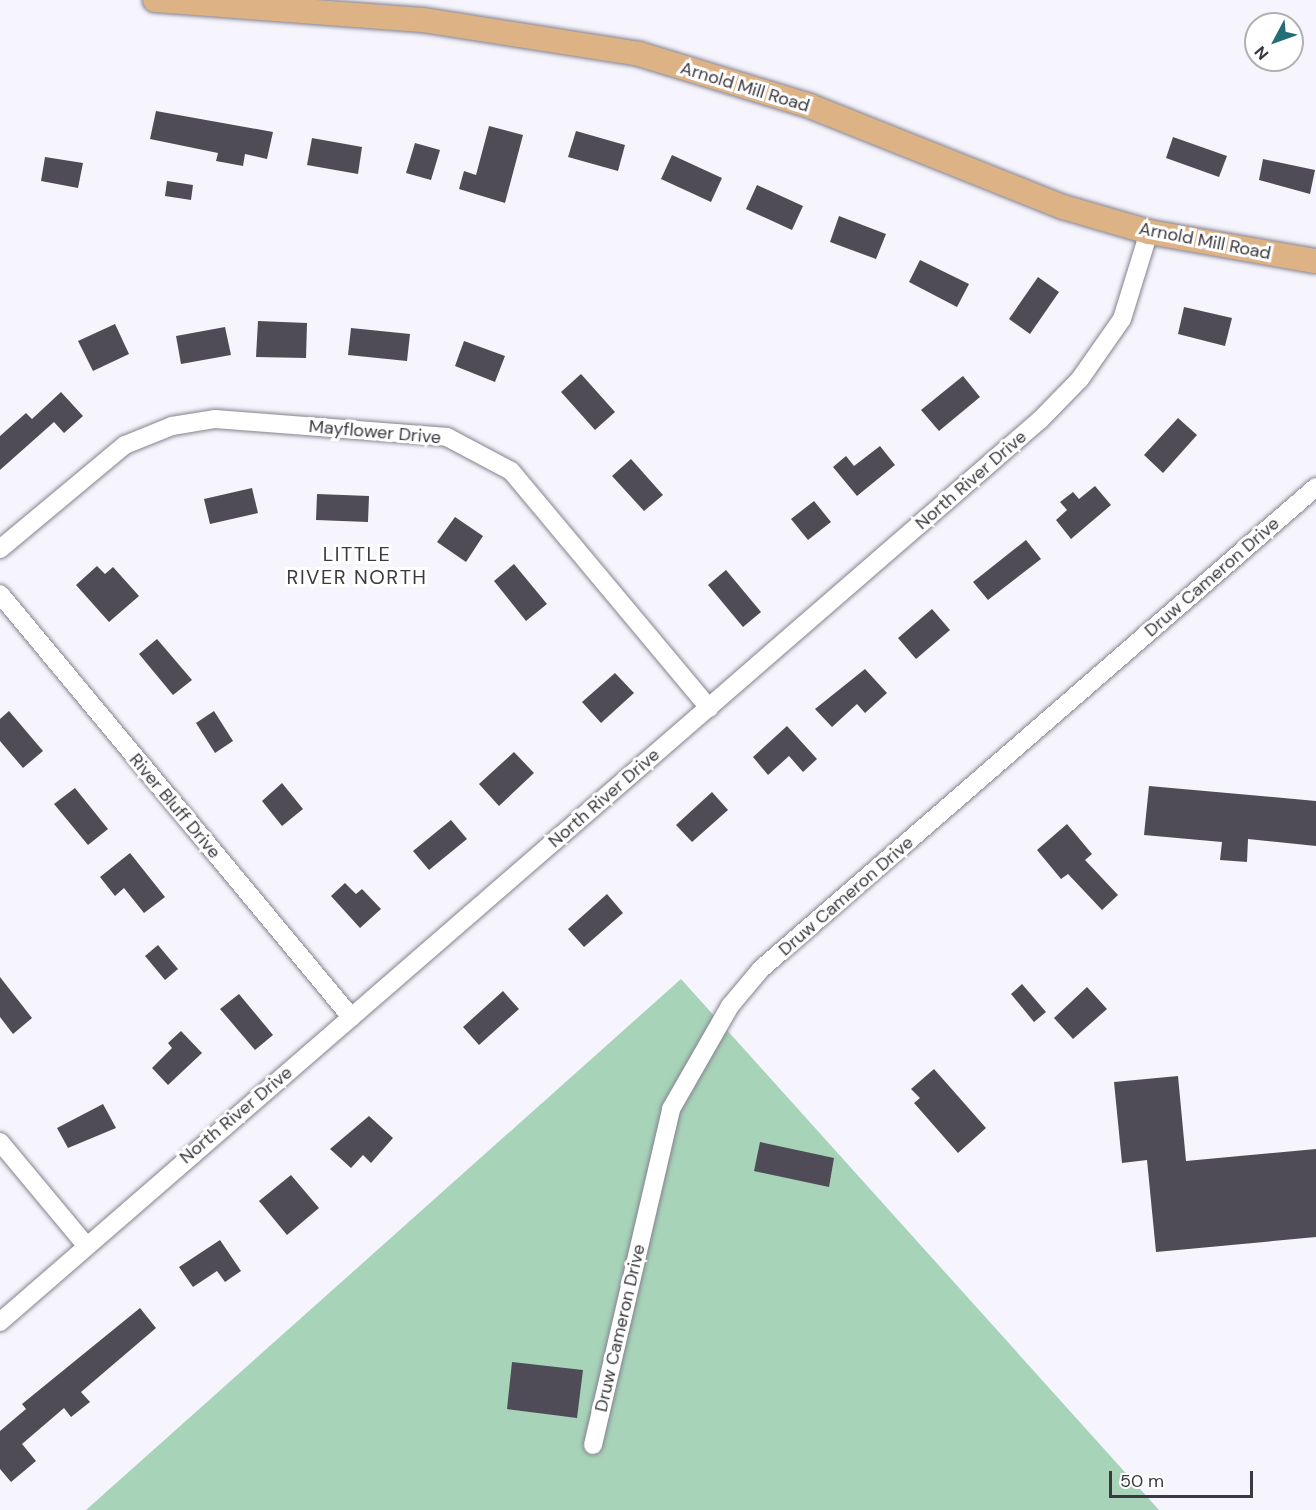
<!DOCTYPE html>
<html>
<head>
<meta charset="utf-8">
<style>
  body { margin:0 }
  #map { position:relative; width:1316px; height:1510px; overflow:hidden; background:#f6f5fd; font-family:"DM Sans",sans-serif }
  div>[style] { position:absolute }
  .green>* { inset:0; background:#a7d3b9 }
  .building>* { inset:0; background:#4f4c58 }
  .roads { filter:drop-shadow(0 0 2px #85828f) drop-shadow(0 0 2px #85828f) }
  .minor>* { height:18px; margin:-9px; padding:0 9px; transform-origin:9px; border-radius:9px; background:#fff }
  .major>* { height:24px; margin:-12px; padding:0 12px; transform-origin:12px; border-radius:12px; background:#ddb386 }
  span { translate:-50% -50%; white-space:nowrap; text-align:center; line-height:1.15; -webkit-text-stroke:6px #fff; paint-order:stroke }
  .street-label { font-size:18px; color:#3b393f }
  .neighbourhood-label { font-size:20px; color:#3b393f; letter-spacing:1.5px }
  .north { position:absolute; left:1244px; top:12px; width:60px; height:60px; box-sizing:border-box; background:#fff; border:2px solid #b1b0b2; border-radius:50%; rotate:229deg; font-size:16px; font-weight:700; line-height:24px; text-align:center; color:#3b393f }
  .north::after { content:''; display:block; margin:auto; width:21px; height:27px; background:#256c79; clip-path:polygon(50% 0,100% 100%,50% 72%,0 100%) }
  .scale { position:absolute; left:1109px; top:1471px; width:144px; height:27px; box-sizing:border-box; border:3px solid #3b393f; border-top:0; padding-left:8px; font-size:18px; line-height:21px; white-space:nowrap; color:#3b393f; -webkit-text-stroke:4px #fff; paint-order:stroke }
</style>
</head>
<body>
<div id="map">
  <div class="green">
    <div style="clip-path:polygon(681px 979px,1159px 1510px,86px 1510px)"></div>
  </div>
  <div class="building">
    <div style="clip-path:polygon(156px 111px,273px 132px,267px 159px,245px 154px,243px 166px,216px 161px,218px 153px,150px 139px)"></div>
    <div style="clip-path:polygon(489px 126px,523px 135px,505px 203px,459px 189px,464px 171px,476px 175px)"></div>
    <div style="clip-path:polygon(576px 131px,625px 145px,618px 171px,568px 157px)"></div>
    <div style="clip-path:polygon(1173px 137px,1227px 156px,1219px 177px,1166px 158px)"></div>
    <div style="clip-path:polygon(312px 138px,362px 147px,358px 174px,307px 165px)"></div>
    <div style="clip-path:polygon(415px 143px,440px 150px,431px 180px,406px 173px)"></div>
    <div style="clip-path:polygon(672px 155px,722px 178px,711px 202px,661px 179px)"></div>
    <div style="clip-path:polygon(45px 157px,83px 163px,78px 188px,41px 181px)"></div>
    <div style="clip-path:polygon(1263px 159px,1315px 170px,1310px 194px,1259px 180px)"></div>
    <div style="clip-path:polygon(167px 181px,193px 185px,191px 200px,165px 196px)"></div>
    <div style="clip-path:polygon(757px 185px,803px 206px,792px 230px,746px 209px)"></div>
    <div style="clip-path:polygon(839px 216px,886px 234px,876px 259px,830px 242px)"></div>
    <div style="clip-path:polygon(920px 260px,969px 284px,957px 307px,909px 282px)"></div>
    <div style="clip-path:polygon(1038px 277px,1059px 292px,1030px 334px,1009px 319px)"></div>
    <div style="clip-path:polygon(1184px 307px,1232px 318px,1225px 346px,1178px 334px)"></div>
    <div style="clip-path:polygon(258px 321px,307px 323px,306px 358px,256px 357px)"></div>
    <div style="clip-path:polygon(115px 324px,129px 354px,93px 371px,78px 341px)"></div>
    <div style="clip-path:polygon(225px 327px,231px 355px,181px 364px,176px 336px)"></div>
    <div style="clip-path:polygon(351px 328px,410px 334px,407px 361px,348px 355px)"></div>
    <div style="clip-path:polygon(464px 341px,505px 356px,495px 382px,455px 366px)"></div>
    <div style="clip-path:polygon(581px 374px,615px 412px,595px 430px,561px 392px)"></div>
    <div style="clip-path:polygon(963px 376px,980px 397px,939px 431px,921px 410px)"></div>
    <div style="clip-path:polygon(61px 392px,83px 416px,64px 433px,54px 422px,0 470px,0 436px,26px 413px,32px 419px)"></div>
    <div style="clip-path:polygon(1178px 418px,1197px 435px,1163px 473px,1144px 455px)"></div>
    <div style="clip-path:polygon(880px 446px,895px 465px,857px 496px,833px 467px,846px 456px,854px 466px)"></div>
    <div style="clip-path:polygon(631px 459px,663px 495px,644px 511px,612px 476px)"></div>
    <div style="clip-path:polygon(1095px 486px,1111px 505px,1071px 539px,1056px 520px,1067px 510px,1060px 502px,1073px 492px,1079px 499px)"></div>
    <div style="clip-path:polygon(252px 488px,258px 513px,210px 524px,204px 499px)"></div>
    <div style="clip-path:polygon(317px 494px,369px 496px,368px 522px,316px 520px)"></div>
    <div style="clip-path:polygon(814px 501px,831px 522px,808px 540px,791px 519px)"></div>
    <div style="clip-path:polygon(455px 517px,483px 536px,466px 562px,437px 542px)"></div>
    <div style="clip-path:polygon(1026px 540px,1041px 559px,988px 600px,973px 582px)"></div>
    <div style="clip-path:polygon(514px 564px,547px 604px,526px 621px,494px 581px)"></div>
    <div style="clip-path:polygon(97px 566px,105px 574px,113px 567px,139px 596px,109px 622px,76px 585px)"></div>
    <div style="clip-path:polygon(726px 570px,761px 612px,743px 627px,708px 585px)"></div>
    <div style="clip-path:polygon(932px 609px,950px 630px,916px 659px,898px 638px)"></div>
    <div style="clip-path:polygon(157px 639px,192px 680px,173px 695px,139px 654px)"></div>
    <div style="clip-path:polygon(865px 669px,887px 693px,865px 713px,857px 704px,832px 727px,815px 709px)"></div>
    <div style="clip-path:polygon(615px 673px,634px 693px,601px 723px,582px 702px)"></div>
    <div style="clip-path:polygon(9px 711px,43px 751px,23px 768px,0 741px,0 719px)"></div>
    <div style="clip-path:polygon(214px 711px,233px 741px,215px 753px,196px 723px)"></div>
    <div style="clip-path:polygon(787px 726px,817px 759px,803px 772px,789px 756px,768px 775px,753px 757px)"></div>
    <div style="clip-path:polygon(514px 752px,534px 773px,499px 806px,479px 784px)"></div>
    <div style="clip-path:polygon(282px 783px,303px 809px,282px 826px,262px 801px)"></div>
    <div style="clip-path:polygon(1149px 786px,1316px 801px,1316px 846px,1248px 839px,1247px 862px,1220px 860px,1222px 842px,1144px 835px)"></div>
    <div style="clip-path:polygon(75px 788px,108px 829px,88px 845px,54px 804px)"></div>
    <div style="clip-path:polygon(712px 792px,728px 810px,692px 842px,676px 825px)"></div>
    <div style="clip-path:polygon(451px 820px,467px 839px,429px 870px,413px 851px)"></div>
    <div style="clip-path:polygon(1067px 824px,1092px 854px,1085px 860px,1118px 895px,1102px 910px,1068px 874px,1061px 879px,1037px 850px)"></div>
    <div style="clip-path:polygon(130px 853px,165px 897px,144px 913px,124px 888px,115px 896px,100px 877px)"></div>
    <div style="clip-path:polygon(345px 883px,356px 894px,362px 889px,381px 909px,360px 928px,331px 896px)"></div>
    <div style="clip-path:polygon(607px 894px,623px 913px,584px 947px,568px 929px)"></div>
    <div style="clip-path:polygon(158px 945px,178px 969px,165px 980px,145px 956px)"></div>
    <div style="clip-path:polygon(0 977px,32px 1018px,13px 1034px,0 1017px)"></div>
    <div style="clip-path:polygon(1022px 984px,1046px 1012px,1034px 1022px,1011px 994px)"></div>
    <div style="clip-path:polygon(1087px 987px,1107px 1009px,1073px 1039px,1054px 1018px)"></div>
    <div style="clip-path:polygon(503px 991px,519px 1009px,479px 1045px,463px 1027px)"></div>
    <div style="clip-path:polygon(239px 994px,273px 1035px,255px 1050px,220px 1009px)"></div>
    <div style="clip-path:polygon(181px 1031px,202px 1053px,168px 1085px,152px 1068px,172px 1048px,168px 1043px)"></div>
    <div style="clip-path:polygon(934px 1069px,986px 1128px,958px 1153px,914px 1103px,920px 1098px,911px 1089px)"></div>
    <div style="clip-path:polygon(1178px 1076px,1186px 1161px,1316px 1149px,1316px 1237px,1156px 1252px,1147px 1160px,1122px 1163px,1114px 1082px)"></div>
    <div style="clip-path:polygon(103px 1104px,116px 1128px,68px 1148px,57px 1128px)"></div>
    <div style="clip-path:polygon(369px 1116px,393px 1138px,371px 1163px,363px 1155px,351px 1168px,330px 1149px)"></div>
    <div style="clip-path:polygon(760px 1142px,834px 1158px,829px 1187px,754px 1171px)"></div>
    <div style="clip-path:polygon(291px 1175px,319px 1208px,287px 1235px,259px 1201px)"></div>
    <div style="clip-path:polygon(220px 1240px,241px 1271px,225px 1282px,217px 1271px,193px 1287px,179px 1267px)"></div>
    <div style="clip-path:polygon(140px 1308px,156px 1328px,81px 1392px,90px 1402px,71px 1417px,64px 1408px,22px 1444px,36px 1461px,11px 1482px,0 1469px,0 1431px,26px 1409px,22px 1404px)"></div>
    <div style="clip-path:polygon(512px 1362px,583px 1370px,577px 1418px,507px 1409px)"></div>
  </div>
  <div class="roads">
    <div class="minor">
      <div style="left:0;top:549px;width:163px;rotate:-39.8deg"></div>
      <div style="left:125px;top:445px;width:51px;rotate:-22deg"></div>
      <div style="left:172px;top:426px;width:44px;rotate:-9.2deg"></div>
      <div style="left:215px;top:419px;width:233px;rotate:4.4deg"></div>
      <div style="left:447px;top:437px;width:72px;rotate:28deg"></div>
      <div style="left:511px;top:471px;width:309px;rotate:50.1deg"></div>
      <div style="left:0;top:594px;width:550px;rotate:50.31deg"></div>
      <div style="left:0;top:1142px;width:133px;rotate:50.2deg"></div>
      <div style="left:0;top:1322px;width:1377px;rotate:-40.94deg"></div>
      <div style="left:1040px;top:420px;width:57px;rotate:-45.7deg"></div>
      <div style="left:1080px;top:379px;width:73px;rotate:-55deg"></div>
      <div style="left:1122px;top:319px;width:91px;rotate:-72.8deg"></div>
      <div style="left:593px;top:1445px;width:345px;rotate:-76.9deg"></div>
      <div style="left:671px;top:1109px;width:119px;rotate:-60.2deg"></div>
      <div style="left:730px;top:1006px;width:48px;rotate:-50deg"></div>
      <div style="left:761px;top:969px;width:735px;rotate:-40.97deg"></div>
    </div>
    <div class="major">
      <div style="left:155px;top:0;width:269px;rotate:4.3deg"></div>
      <div style="left:423px;top:20px;width:219px;rotate:8.9deg"></div>
      <div style="left:639px;top:54px;width:179px;rotate:16.9deg"></div>
      <div style="left:810px;top:106px;width:272px;rotate:21.8deg"></div>
      <div style="left:1063px;top:207px;width:90px;rotate:16.2deg"></div>
      <div style="left:1149px;top:232px;width:169px;rotate:9.9deg"></div>
    </div>
  </div>
  <div class="street-label">
    <span style="left:745px;top:87px;rotate:17deg">Arnold Mill Road</span>
    <span style="left:1205px;top:241px;rotate:11deg">Arnold Mill Road</span>
    <span style="left:375px;top:432px;rotate:5deg">Mayflower Drive</span>
    <span style="left:971px;top:480px;rotate:-41deg">North River Drive</span>
    <span style="left:1212px;top:577px;rotate:-41deg">Druw Cameron Drive</span>
    <span style="left:604px;top:798px;rotate:-41deg">North River Drive</span>
    <span style="left:175px;top:806px;rotate:50deg">River Bluff Drive</span>
    <span style="left:846px;top:896px;rotate:-41deg">Druw Cameron Drive</span>
    <span style="left:236px;top:1115px;rotate:-40deg">North River Drive</span>
    <span style="left:620px;top:1328px;rotate:-77deg">Druw Cameron Drive</span>
  </div>
  <div class="neighbourhood-label">
    <span style="left:357px;top:566px">LITTLE<br>RIVER NORTH</span>
  </div>
  <div class="north">N</div>
  <div class="scale">50 m</div>
</div>
</body>
</html>
